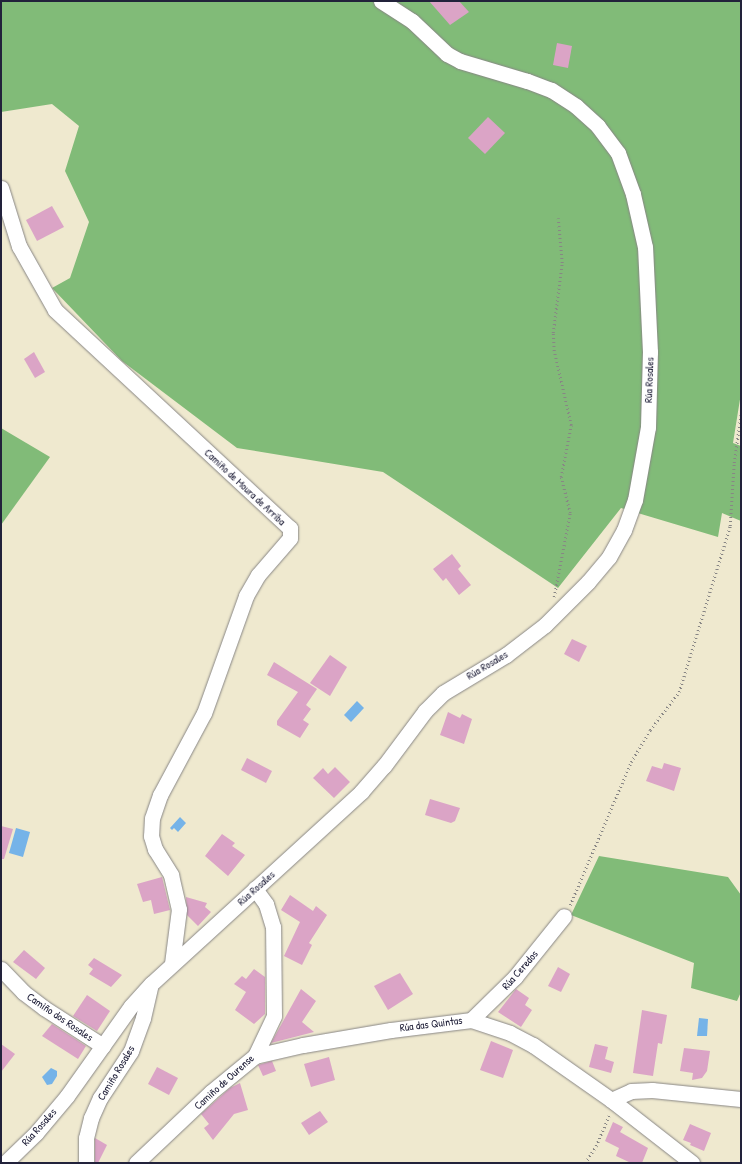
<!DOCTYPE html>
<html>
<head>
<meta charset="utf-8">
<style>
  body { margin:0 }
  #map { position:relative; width:742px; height:1164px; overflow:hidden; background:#efe9cf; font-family:"Patrick Hand",sans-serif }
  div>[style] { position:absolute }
  .forest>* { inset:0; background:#81bb78 }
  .water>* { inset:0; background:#75b3e8 }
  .building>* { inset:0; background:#dba4c6 }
  .path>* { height:2.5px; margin-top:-1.25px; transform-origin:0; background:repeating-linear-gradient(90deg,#888685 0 1px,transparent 0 4px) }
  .roads { filter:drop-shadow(0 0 1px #888685) drop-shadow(0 0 1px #888685) }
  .minor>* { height:15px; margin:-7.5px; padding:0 7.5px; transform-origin:7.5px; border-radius:7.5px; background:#fff }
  span { translate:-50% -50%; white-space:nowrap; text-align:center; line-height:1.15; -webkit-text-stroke:3px #fff; paint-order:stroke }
  .street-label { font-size:11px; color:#22223b }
  .frame { position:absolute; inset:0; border:2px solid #22223b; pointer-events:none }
</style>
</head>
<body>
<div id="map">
  <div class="forest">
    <div style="clip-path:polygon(1px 1px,741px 1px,741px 393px,733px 443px,741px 446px,741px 521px,722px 513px,718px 537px,621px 508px,558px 588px,383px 472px,237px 448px,122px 361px,52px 288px,70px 278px,89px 222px,65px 171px,79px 126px,52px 104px,1px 112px)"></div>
    <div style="clip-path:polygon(1px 428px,50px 457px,1px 525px)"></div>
    <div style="clip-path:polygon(599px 856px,728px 877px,741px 895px,741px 992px,737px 1001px,691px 988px,694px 963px,571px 915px)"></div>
  </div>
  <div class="water">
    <div style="clip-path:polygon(357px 701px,364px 708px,351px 722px,344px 715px)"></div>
    <div style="clip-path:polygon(180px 817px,186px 823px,178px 832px,174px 828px,172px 830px,170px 828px)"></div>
    <div style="clip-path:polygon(16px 828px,30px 832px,23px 857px,9px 853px)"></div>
    <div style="clip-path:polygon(699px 1018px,708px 1019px,707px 1036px,697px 1036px)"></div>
    <div style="clip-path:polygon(51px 1068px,57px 1071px,57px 1076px,52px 1084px,47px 1085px,42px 1077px)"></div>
  </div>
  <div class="building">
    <div style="clip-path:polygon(429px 1px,459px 1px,469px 12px,450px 25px)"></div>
    <div style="clip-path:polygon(557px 43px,572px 46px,568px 68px,553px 65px)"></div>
    <div style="clip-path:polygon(488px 117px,505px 133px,485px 154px,468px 138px)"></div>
    <div style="clip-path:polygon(52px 206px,64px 227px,37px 241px,26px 220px)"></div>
    <div style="clip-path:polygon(34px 352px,45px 372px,35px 378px,24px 359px)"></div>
    <div style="clip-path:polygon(452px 554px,461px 566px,458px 569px,471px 585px,459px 595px,446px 578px,443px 581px,433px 569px)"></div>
    <div style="clip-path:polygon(572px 639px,587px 646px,579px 662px,564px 654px)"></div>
    <div style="clip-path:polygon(330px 655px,347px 667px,330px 696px,310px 683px)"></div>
    <div style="clip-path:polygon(274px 662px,317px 689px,306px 705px,311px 709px,303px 720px,309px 724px,300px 738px,277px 725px,277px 721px,298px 692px,267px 675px)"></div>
    <div style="clip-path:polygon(448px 712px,460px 718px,462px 714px,472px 719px,464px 744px,440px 735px)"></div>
    <div style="clip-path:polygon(247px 758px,272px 771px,266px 783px,241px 770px)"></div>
    <div style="clip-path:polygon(664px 763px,681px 768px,674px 791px,646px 781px,652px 766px,662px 769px)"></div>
    <div style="clip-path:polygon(335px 767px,350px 782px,334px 798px,313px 778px,323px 768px,328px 774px)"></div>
    <div style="clip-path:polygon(430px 799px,460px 808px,455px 821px,451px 823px,425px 815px)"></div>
    <div style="clip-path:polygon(1px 826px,13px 829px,4px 859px,1px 859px)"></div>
    <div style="clip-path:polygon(222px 834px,235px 843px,232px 846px,245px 855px,228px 876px,205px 856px)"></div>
    <div style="clip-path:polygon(162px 877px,170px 910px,154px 914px,151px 900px,143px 902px,137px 884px)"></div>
    <div style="clip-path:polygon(290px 895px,313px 911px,316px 906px,327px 915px,309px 943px,312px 945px,302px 965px,284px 956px,300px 922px,281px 910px)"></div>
    <div style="clip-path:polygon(186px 897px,207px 903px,205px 907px,211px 912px,198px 926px,187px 915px)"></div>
    <div style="clip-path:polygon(24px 950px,45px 968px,36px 979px,13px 962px)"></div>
    <div style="clip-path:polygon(94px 958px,122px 975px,111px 987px,89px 974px,93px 969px,88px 965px)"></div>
    <div style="clip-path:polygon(558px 967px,570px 974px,561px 992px,548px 986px)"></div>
    <div style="clip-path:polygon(254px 969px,265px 977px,265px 1014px,254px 1024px,235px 1010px,246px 992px,234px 984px,242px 976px,246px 979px)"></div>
    <div style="clip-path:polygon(400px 973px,413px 994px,388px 1010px,374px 986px)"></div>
    <div style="clip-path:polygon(301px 989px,316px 1001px,302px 1022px,314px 1032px,271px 1043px)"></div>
    <div style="clip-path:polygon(516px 989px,529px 998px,525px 1005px,532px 1010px,521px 1027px,498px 1012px)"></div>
    <div style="clip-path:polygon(87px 995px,110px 1011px,97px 1031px,73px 1016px)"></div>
    <div style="clip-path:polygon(642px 1010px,667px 1015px,662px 1044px,658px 1043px,653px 1076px,633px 1073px)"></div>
    <div style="clip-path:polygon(52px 1024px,86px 1046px,78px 1059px,42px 1036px)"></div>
    <div style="clip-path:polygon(491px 1041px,513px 1050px,503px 1078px,480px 1070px)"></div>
    <div style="clip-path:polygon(1px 1044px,15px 1054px,1px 1072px)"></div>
    <div style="clip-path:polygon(595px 1044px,608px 1047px,605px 1059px,614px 1062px,611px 1073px,589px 1067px)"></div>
    <div style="clip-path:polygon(684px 1048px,710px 1051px,707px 1071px,702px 1078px,692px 1080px,693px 1073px,680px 1071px)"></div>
    <div style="clip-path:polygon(329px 1057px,335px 1080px,311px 1087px,304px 1064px)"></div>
    <div style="clip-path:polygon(272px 1061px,276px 1071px,263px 1076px,258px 1065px)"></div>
    <div style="clip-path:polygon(157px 1067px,178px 1078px,169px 1095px,148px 1084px)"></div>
    <div style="clip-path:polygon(240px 1083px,248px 1110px,234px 1114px,213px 1140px,204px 1128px,209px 1124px,201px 1114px,230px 1088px)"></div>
    <div style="clip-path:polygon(320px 1111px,328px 1122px,309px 1135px,301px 1123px)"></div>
    <div style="clip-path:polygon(613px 1122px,623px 1127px,620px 1132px,648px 1148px,642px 1163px,631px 1163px,616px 1156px,619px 1148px,605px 1141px)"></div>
    <div style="clip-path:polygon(690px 1124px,711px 1133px,704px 1151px,690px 1145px,691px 1143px,683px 1140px)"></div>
    <div style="clip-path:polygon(95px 1138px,107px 1145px,98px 1163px,95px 1163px)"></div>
  </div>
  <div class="path">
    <div style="left:554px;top:597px;width:86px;rotate:-79.2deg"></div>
    <div style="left:570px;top:513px;width:37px;rotate:-104deg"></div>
    <div style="left:561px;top:477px;width:53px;rotate:-79.1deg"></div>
    <div style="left:571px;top:425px;width:76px;rotate:-102.9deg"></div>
    <div style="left:554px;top:351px;width:18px;rotate:-93deg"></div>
    <div style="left:553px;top:333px;width:71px;rotate:-82.7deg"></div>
    <div style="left:562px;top:263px;width:45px;rotate:-95.1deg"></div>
    <div style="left:570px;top:905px;width:155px;rotate:-66.9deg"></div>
    <div style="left:631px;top:762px;width:37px;rotate:-59deg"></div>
    <div style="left:650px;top:730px;width:48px;rotate:-52.7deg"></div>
    <div style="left:679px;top:692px;width:174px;rotate:-72.9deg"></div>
    <div style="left:730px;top:526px;width:63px;rotate:-86.4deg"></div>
    <div style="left:734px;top:463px;width:50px;rotate:-82deg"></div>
    <div style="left:585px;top:1163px;width:20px;rotate:-57deg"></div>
    <div style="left:596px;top:1146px;width:34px;rotate:-67deg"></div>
  </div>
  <div class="roads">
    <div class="minor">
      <div style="left:1px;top:188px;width:61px;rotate:72.8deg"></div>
      <div style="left:19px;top:246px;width:73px;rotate:60.6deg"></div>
      <div style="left:55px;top:310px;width:321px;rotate:42.9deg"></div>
      <div style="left:290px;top:528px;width:10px;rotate:90deg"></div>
      <div style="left:290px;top:538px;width:49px;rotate:130.9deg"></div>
      <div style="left:258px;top:575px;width:24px;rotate:120deg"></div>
      <div style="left:246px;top:596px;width:124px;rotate:109.7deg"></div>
      <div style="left:204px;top:713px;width:93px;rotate:118.2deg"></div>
      <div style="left:160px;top:795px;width:24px;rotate:109deg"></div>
      <div style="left:152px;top:818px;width:18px;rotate:93deg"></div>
      <div style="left:151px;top:836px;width:14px;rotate:73deg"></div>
      <div style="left:155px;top:849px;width:31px;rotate:58deg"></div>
      <div style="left:171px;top:875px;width:35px;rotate:77deg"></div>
      <div style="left:179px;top:909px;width:55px;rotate:97.3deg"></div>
      <div style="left:1px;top:969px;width:32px;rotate:46deg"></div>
      <div style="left:23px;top:992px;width:26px;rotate:37deg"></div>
      <div style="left:44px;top:1008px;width:70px;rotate:32.8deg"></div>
      <div style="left:471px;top:1020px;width:62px;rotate:-44.3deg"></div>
      <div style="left:515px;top:977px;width:78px;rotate:-51.2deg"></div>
      <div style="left:255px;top:1056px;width:49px;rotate:-12.9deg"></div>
      <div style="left:303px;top:1045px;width:89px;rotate:-9.7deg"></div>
      <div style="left:391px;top:1030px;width:81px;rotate:-7.1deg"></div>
      <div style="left:471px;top:1020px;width:41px;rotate:18.4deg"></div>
      <div style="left:510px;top:1033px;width:26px;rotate:28deg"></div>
      <div style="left:533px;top:1045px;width:99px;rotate:35.1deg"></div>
      <div style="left:614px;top:1102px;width:99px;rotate:38deg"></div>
      <div style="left:611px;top:1100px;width:22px;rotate:-24deg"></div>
      <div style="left:631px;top:1091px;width:21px;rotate:-3deg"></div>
      <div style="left:652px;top:1090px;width:89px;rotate:5.8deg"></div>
      <div style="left:5px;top:1163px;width:43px;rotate:-44.1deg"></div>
      <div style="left:36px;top:1133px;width:48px;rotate:-50deg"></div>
      <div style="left:67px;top:1096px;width:110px;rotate:-54.6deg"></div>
      <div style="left:131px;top:1006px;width:30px;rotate:-48deg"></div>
      <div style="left:151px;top:984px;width:285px;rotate:-42.4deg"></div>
      <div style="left:361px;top:792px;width:35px;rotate:-49deg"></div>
      <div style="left:384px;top:766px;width:69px;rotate:-53.3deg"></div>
      <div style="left:425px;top:711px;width:25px;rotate:-45deg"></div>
      <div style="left:443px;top:693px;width:74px;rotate:-31.1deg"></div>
      <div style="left:506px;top:655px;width:49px;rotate:-37.6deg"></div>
      <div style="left:545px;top:625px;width:61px;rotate:-45deg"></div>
      <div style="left:588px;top:582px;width:33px;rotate:-50deg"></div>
      <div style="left:609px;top:557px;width:31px;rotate:-61deg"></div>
      <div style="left:624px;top:530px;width:32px;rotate:-70deg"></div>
      <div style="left:635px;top:500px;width:74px;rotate:-79.9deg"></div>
      <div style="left:648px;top:427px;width:75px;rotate:-88.5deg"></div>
      <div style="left:650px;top:352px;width:105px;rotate:-92.7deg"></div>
      <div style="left:645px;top:247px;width:54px;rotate:-102.8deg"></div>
      <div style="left:633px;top:194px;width:44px;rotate:-110.1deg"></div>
      <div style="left:618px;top:153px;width:34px;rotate:-127deg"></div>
      <div style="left:598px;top:126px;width:30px;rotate:-138deg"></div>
      <div style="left:576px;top:106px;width:30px;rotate:-147deg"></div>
      <div style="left:551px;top:90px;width:26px;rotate:-159deg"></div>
      <div style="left:527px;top:81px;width:70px;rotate:-163.4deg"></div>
      <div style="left:460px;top:61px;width:15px;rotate:-152deg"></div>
      <div style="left:447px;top:54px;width:48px;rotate:-136.7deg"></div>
      <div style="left:412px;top:21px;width:37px;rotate:-147deg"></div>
      <div style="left:86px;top:1163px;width:25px;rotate:-90deg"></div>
      <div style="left:86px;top:1138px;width:21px;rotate:-76deg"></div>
      <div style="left:91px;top:1118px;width:22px;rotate:-66deg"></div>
      <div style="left:100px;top:1098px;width:56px;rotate:-56.6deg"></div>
      <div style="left:131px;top:1051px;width:35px;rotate:-70deg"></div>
      <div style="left:143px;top:1018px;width:32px;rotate:-77deg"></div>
      <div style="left:136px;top:1163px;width:103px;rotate:-43.4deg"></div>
      <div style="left:211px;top:1092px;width:57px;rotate:-39.3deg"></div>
      <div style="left:255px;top:1056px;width:44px;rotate:-64.6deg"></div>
      <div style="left:274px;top:1016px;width:89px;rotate:-90.6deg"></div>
      <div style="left:273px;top:927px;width:24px;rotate:-107deg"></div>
      <div style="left:266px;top:904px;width:19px;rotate:-126deg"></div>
    </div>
  </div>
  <div class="street-label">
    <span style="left:649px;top:380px;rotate:-88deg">Rúa Rosales</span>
    <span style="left:245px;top:487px;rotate:43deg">Camiño de Moura de Arriba</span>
    <span style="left:487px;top:665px;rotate:-31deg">Rúa Rosales</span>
    <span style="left:256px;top:888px;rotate:-42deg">Rúa Rosales</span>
    <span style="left:520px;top:970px;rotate:-49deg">Rúa Ceredos</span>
    <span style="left:60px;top:1017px;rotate:34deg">Camiño dos Rosales</span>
    <span style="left:431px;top:1024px;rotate:-7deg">Rúa das Quintas</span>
    <span style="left:116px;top:1073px;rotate:-59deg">Camiño Rosales</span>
    <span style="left:224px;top:1082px;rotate:-42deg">Camiño de Ourense</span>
    <span style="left:39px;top:1127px;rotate:-48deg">Rúa Rosales</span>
  </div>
  <div class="frame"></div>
</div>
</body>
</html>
